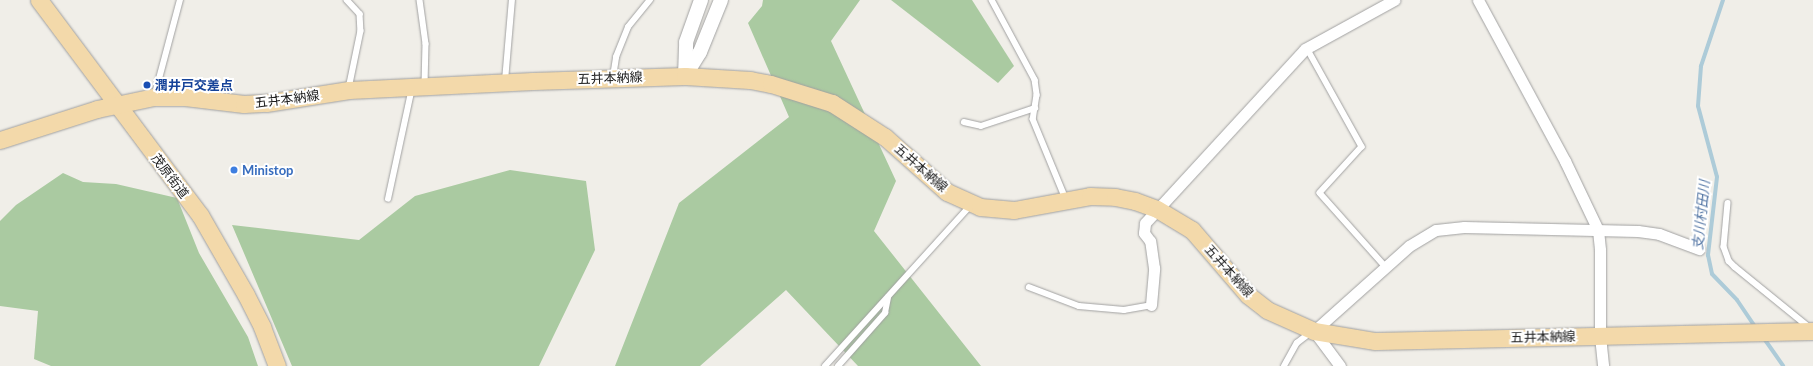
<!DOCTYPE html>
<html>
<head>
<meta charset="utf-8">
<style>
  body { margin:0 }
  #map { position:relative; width:1813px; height:366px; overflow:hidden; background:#f0eee8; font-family:Lato,"Noto Sans JP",sans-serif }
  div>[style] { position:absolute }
  .forest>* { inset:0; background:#aacaa1 }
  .stream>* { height:4px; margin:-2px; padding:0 2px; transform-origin:2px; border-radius:2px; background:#adcbd8 }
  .roads { filter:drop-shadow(0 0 1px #a1a1a1) drop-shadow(0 0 1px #a1a1a1) }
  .service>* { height:5.5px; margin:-2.75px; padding:0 2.75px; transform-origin:2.75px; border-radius:2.75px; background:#fff }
  .minor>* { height:11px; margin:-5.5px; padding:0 5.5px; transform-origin:5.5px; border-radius:5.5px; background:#fff }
  .tertiary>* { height:14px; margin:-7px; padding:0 7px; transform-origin:7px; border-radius:7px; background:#fff }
  .primary>* { height:17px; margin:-8.5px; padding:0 8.5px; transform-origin:8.5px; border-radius:8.5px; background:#f3d9aa }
  .dots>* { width:11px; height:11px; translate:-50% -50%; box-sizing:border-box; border:2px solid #fff; border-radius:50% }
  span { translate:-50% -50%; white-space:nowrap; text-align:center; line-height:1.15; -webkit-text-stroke:4px #fff; paint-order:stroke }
  .street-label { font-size:13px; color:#202020 }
  .transit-label { font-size:13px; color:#164399; font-weight:700 }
  .left { translate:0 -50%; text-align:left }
  .shop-label { font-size:13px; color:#366cbe; font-weight:700 }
  .water-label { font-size:14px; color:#5678a6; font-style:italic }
</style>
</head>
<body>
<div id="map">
  <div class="forest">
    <div style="clip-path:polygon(763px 0,860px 0,831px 41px,896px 181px,874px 231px,981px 366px,858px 366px,786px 290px,700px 366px,615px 366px,679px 203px,789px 117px,748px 23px,762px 6px)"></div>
    <div style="clip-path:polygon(891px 0,972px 0,1014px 66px,998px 83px)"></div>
    <div style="clip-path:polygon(510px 170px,586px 181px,595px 250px,539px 366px,292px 366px,232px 225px,359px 240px,415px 196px)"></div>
    <div style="clip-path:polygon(63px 173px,83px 182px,116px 184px,177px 198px,199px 253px,248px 337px,258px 366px,51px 366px,34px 359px,38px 311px,0 306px,0 221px,16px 205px)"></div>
  </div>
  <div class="stream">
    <div style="left:1723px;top:0;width:70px;rotate:108.4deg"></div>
    <div style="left:1701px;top:66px;width:40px;rotate:94.3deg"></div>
    <div style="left:1698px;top:106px;width:73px;rotate:75deg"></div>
    <div style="left:1717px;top:177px;width:79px;rotate:96.6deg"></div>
    <div style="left:1708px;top:255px;width:19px;rotate:78deg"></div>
    <div style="left:1712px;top:274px;width:36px;rotate:46deg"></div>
    <div style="left:1737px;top:300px;width:34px;rotate:56deg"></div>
    <div style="left:1763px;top:337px;width:35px;rotate:55deg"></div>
  </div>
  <div class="roads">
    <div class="service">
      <div style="left:347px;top:0;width:19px;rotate:47deg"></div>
      <div style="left:360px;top:14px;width:17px;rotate:87deg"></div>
      <div style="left:361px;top:31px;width:59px;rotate:101.7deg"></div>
      <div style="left:420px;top:0;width:44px;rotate:82.2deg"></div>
      <div style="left:426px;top:44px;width:41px;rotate:91.4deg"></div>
      <div style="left:992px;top:0;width:91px;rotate:61.7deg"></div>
      <div style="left:1035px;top:80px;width:15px;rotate:82deg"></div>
      <div style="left:1037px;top:95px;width:24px;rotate:99deg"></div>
      <div style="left:1033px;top:119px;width:87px;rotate:67.6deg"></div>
      <div style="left:1307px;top:48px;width:113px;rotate:60.9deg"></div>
      <div style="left:1362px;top:147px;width:62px;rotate:132.4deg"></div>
      <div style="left:1320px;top:193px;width:99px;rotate:48.3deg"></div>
      <div style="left:613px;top:77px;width:20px;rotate:-81deg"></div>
      <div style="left:616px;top:57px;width:32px;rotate:-68deg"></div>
      <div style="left:628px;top:27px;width:35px;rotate:-51deg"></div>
      <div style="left:505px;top:81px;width:81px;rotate:-85.1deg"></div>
      <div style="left:155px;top:94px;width:97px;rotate:-75.1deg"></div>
      <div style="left:964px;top:122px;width:17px;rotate:13deg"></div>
      <div style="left:981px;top:126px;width:57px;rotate:-18.4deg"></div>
      <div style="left:388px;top:199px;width:114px;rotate:-77.8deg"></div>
      <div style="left:1728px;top:203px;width:44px;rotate:95.2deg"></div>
      <div style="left:1724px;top:247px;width:15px;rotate:70deg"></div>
      <div style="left:1729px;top:261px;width:8px;rotate:45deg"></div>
      <div style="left:1735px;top:267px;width:95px;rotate:39deg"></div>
      <div style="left:1029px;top:287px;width:53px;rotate:20.8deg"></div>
      <div style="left:1079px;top:306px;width:45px;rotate:5.1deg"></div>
      <div style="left:1124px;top:310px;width:27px;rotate:-10deg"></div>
      <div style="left:825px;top:366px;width:216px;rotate:-47.8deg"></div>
      <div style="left:838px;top:366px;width:71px;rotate:-48.4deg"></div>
      <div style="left:885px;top:313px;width:16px;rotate:-79deg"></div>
      <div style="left:1284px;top:366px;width:26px;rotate:-61deg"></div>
      <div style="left:1297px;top:343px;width:16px;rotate:-38deg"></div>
    </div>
    <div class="minor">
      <div style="left:1478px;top:0;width:183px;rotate:61.6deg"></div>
      <div style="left:1565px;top:161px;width:76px;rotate:64.4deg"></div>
      <div style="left:1598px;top:230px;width:20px;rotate:84deg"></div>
      <div style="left:1600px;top:250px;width:86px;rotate:90deg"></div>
      <div style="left:1600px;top:336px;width:30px;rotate:84deg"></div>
      <div style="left:1151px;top:305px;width:37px;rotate:-85deg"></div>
      <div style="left:1154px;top:268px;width:27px;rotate:-98deg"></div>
      <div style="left:1150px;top:241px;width:10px;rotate:-127deg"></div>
      <div style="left:1144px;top:233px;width:10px;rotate:-84deg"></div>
      <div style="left:1145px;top:223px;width:236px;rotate:-47.4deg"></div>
      <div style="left:1305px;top:49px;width:102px;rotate:-28.8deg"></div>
      <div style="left:1340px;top:366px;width:44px;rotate:-126.6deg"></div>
      <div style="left:1314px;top:331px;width:127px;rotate:-41.8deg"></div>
      <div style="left:1409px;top:246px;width:31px;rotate:-31deg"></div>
      <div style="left:1436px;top:230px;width:28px;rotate:-6deg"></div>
      <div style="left:1464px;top:227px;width:174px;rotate:1.3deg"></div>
      <div style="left:1638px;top:231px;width:21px;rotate:8deg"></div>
      <div style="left:1659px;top:234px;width:43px;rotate:20.6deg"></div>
    </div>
    <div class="tertiary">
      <div style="left:685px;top:76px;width:28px;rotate:-58deg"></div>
      <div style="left:700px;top:52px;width:56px;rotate:-68deg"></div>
      <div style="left:685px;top:76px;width:34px;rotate:-88deg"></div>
      <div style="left:686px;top:42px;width:45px;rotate:-70.3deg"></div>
    </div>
    <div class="primary">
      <div style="left:39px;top:0;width:269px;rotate:53.2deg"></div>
      <div style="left:200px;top:215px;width:92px;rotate:60.1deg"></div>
      <div style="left:246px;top:295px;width:36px;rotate:63deg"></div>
      <div style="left:262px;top:327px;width:42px;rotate:69deg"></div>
      <div style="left:0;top:140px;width:102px;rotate:-17.7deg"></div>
      <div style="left:97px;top:109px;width:58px;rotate:-11.9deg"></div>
      <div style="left:154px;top:97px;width:31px"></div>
      <div style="left:185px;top:97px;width:59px;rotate:6.8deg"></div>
      <div style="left:244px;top:104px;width:22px;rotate:-3deg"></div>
      <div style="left:266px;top:103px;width:84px;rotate:-8.9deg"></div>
      <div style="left:349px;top:90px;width:184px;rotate:-2.8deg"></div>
      <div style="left:533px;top:81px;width:152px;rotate:-1.9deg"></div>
      <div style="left:685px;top:76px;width:65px;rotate:3.5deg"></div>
      <div style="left:750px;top:80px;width:21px;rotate:11deg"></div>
      <div style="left:771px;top:84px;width:64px;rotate:17.3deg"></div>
      <div style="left:832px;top:103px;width:63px;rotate:32.7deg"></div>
      <div style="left:885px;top:137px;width:83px;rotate:41.6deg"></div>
      <div style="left:947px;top:192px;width:36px;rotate:24deg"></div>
      <div style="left:980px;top:207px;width:34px;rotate:5deg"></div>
      <div style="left:1014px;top:210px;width:77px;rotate:-10.4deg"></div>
      <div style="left:1090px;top:196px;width:25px;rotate:2deg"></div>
      <div style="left:1115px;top:197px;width:20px;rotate:11deg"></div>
      <div style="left:1135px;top:201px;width:23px;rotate:20deg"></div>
      <div style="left:1157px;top:209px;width:41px;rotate:31deg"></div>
      <div style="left:1192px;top:230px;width:86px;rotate:49.3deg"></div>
      <div style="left:1248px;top:295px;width:24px;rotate:38deg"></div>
      <div style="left:1267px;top:310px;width:51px;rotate:24.1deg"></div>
      <div style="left:1314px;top:331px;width:62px;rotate:9.3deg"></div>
      <div style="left:1375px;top:341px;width:438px;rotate:-1.3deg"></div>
    </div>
  </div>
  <div class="dots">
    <div style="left:147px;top:85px;background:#1a4fb4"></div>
    <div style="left:234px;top:170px;background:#3f7fe0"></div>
  </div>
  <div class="street-label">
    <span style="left:610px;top:78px;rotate:-2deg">五井本納線</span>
    <span style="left:287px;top:99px;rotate:-7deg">五井本納線</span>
    <span style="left:921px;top:168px;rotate:41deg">五井本納線</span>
    <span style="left:170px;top:176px;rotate:53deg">茂原街道</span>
    <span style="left:1229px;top:271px;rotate:48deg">五井本納線</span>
    <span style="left:1543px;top:337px;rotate:-1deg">五井本納線</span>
  </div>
  <div class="transit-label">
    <span class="left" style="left:155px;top:85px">潤井戸交差点</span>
  </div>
  <div class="shop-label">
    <span class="left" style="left:242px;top:170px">Ministop</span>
  </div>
  <div class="water-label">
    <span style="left:1701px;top:215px;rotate:-84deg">支川村田川</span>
  </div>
</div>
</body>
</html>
